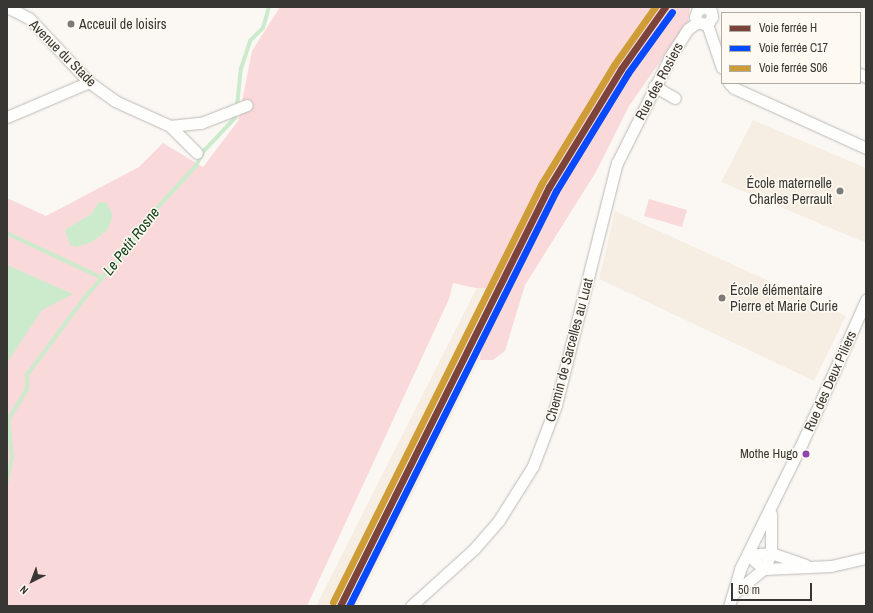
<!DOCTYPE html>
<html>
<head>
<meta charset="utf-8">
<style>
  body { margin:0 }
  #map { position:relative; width:873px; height:613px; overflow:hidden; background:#fbf8f4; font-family:"Archivo Narrow",sans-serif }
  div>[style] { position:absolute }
  .built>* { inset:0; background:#f6eee3 }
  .green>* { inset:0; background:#fad9db }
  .water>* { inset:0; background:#ccebcd }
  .stream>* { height:3.5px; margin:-1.75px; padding:0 1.75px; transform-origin:1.75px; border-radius:1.75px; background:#ccebcd }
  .roads { filter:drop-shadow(0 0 1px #bcbab6) drop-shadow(0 0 1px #bcbab6) }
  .street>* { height:11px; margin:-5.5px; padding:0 5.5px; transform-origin:5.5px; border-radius:5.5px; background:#fefefd }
  .rail-1>* { height:7px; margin:-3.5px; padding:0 3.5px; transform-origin:3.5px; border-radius:3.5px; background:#7b4339 }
  .rail-2>* { height:7px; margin:-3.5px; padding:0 3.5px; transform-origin:3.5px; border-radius:3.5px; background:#0749ff }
  .rail-3>* { height:7px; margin:-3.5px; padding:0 3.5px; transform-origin:3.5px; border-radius:3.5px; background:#cf9d38 }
  .dots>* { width:11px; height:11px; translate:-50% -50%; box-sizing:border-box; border:2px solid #fef9f1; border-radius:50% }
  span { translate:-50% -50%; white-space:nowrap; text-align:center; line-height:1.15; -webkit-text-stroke:3px #fef9f1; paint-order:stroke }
  .bus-label { font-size:13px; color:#393733 }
  .right { translate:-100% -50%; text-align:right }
  .poi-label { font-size:14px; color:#393733 }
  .left { translate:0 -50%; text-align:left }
  .street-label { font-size:14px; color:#393733 }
  .water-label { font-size:15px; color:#0c3e17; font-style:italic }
  .frame { position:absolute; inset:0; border:8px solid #393733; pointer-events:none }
  .legend { position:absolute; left:721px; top:12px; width:140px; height:72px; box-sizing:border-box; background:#fef9f1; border:1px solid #afaba5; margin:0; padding:5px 7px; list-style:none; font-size:12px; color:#393733 }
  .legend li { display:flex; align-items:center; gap:8px; height:20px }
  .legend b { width:20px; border:1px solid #afaba5 }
  .north { position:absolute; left:12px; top:561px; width:40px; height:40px; -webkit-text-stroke:3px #fef9f1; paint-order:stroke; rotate:222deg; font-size:11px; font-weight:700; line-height:16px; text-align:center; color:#393733 }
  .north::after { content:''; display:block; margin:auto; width:14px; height:18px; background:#393733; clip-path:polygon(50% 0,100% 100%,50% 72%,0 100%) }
  .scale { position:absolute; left:731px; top:583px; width:81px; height:18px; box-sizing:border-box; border:2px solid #393733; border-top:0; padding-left:5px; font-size:12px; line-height:14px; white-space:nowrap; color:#393733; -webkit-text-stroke:3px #fef9f1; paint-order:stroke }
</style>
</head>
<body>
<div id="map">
  <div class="built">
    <div style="clip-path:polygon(753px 120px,866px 168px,866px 243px,721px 182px)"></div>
    <div style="clip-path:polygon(615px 211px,846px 316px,814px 381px,599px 279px)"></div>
    <div style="clip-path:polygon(527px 266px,357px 606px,316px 606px,486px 269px)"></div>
  </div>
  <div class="green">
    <div style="clip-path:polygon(280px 7px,690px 7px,688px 22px,629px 106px,596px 172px,525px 285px,505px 351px,493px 360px,480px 360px,482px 344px,506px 288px,475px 288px,453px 283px,449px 299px,307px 606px,7px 606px,7px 198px,46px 216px,139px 167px,163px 143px,203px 167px,238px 121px,252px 51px)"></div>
    <div style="clip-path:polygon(649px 199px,687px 210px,682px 227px,644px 216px)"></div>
  </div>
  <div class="water">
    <div style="clip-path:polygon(99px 202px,107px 203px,113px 216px,107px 230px,92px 242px,76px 247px,70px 245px,65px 230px,91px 214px)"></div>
    <div style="clip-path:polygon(7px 265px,73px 294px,42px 310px,7px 363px)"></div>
  </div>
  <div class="stream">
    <div style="left:237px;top:106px;width:37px;rotate:-84deg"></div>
    <div style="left:241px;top:69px;width:29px;rotate:-72deg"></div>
    <div style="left:250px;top:41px;width:18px;rotate:-45deg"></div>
    <div style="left:263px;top:28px;width:22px;rotate:-74deg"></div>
    <div style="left:7px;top:233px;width:105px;rotate:25.3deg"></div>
    <div style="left:7px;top:481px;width:25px;rotate:-78deg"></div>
    <div style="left:12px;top:457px;width:37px;rotate:-96deg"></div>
    <div style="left:8px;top:420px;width:36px;rotate:-58deg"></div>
    <div style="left:27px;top:389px;width:14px;rotate:-90deg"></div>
    <div style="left:27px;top:375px;width:99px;rotate:-53.2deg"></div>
    <div style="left:86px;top:296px;width:55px;rotate:-47.9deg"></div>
    <div style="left:123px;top:255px;width:61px;rotate:-53.7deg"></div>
    <div style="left:159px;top:206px;width:54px;rotate:-47.2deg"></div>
    <div style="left:196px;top:166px;width:16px;rotate:-63deg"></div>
    <div style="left:203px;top:152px;width:47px;rotate:-46.7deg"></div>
    <div style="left:235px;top:118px;width:6px;rotate:-81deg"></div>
  </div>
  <div class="roads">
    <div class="street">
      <div style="left:7px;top:7px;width:25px;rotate:27deg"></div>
      <div style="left:29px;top:18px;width:88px;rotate:46.8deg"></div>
      <div style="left:89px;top:82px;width:32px;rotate:36deg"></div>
      <div style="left:115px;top:101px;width:60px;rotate:24.4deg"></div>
      <div style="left:170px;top:126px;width:38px;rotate:45deg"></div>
      <div style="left:703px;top:7px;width:7px;rotate:146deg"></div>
      <div style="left:697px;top:11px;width:6px;rotate:108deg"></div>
      <div style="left:695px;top:17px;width:6px;rotate:59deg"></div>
      <div style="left:698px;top:22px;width:6px;rotate:18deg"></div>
      <div style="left:704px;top:24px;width:5px;rotate:-22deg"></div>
      <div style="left:709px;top:22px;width:6px;rotate:-59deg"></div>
      <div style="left:712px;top:17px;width:6px;rotate:-99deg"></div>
      <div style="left:711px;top:11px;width:8px;rotate:-150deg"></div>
      <div style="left:707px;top:24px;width:46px;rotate:71.2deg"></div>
      <div style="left:860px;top:74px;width:7px;rotate:27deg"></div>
      <div style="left:729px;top:83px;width:7px;rotate:45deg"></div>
      <div style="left:734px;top:88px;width:145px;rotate:24.4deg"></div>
      <div style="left:654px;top:86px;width:24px;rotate:30deg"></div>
      <div style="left:7px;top:117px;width:89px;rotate:-23.1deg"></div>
      <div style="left:170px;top:126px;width:31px;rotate:-6deg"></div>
      <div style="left:201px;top:123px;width:49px;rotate:-21.4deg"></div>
      <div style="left:748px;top:555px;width:21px;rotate:41deg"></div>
      <div style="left:764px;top:569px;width:67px;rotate:-2.6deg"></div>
      <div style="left:831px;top:566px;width:36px;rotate:-13deg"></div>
      <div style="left:748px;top:555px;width:23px;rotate:-5deg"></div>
      <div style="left:771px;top:553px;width:36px;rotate:19deg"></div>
      <div style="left:734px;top:593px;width:38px;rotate:-39deg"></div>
      <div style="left:764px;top:569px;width:17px;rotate:-66deg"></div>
      <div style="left:771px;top:553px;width:39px;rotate:-90deg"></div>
      <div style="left:411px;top:606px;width:85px;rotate:-42.1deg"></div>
      <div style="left:474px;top:549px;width:38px;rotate:-49deg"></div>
      <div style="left:499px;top:520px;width:64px;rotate:-57.8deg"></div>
      <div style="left:533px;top:466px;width:65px;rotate:-69.3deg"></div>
      <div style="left:556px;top:405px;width:250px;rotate:-75.9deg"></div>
      <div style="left:617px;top:163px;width:121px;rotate:-63.4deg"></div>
      <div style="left:671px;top:55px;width:31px;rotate:-57deg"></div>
      <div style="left:688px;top:29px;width:12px;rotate:-35deg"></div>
      <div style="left:729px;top:606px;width:39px;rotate:-73deg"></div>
      <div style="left:740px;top:569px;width:140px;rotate:-63.8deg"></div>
      <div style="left:802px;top:443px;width:157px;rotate:-65.9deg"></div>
    </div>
  </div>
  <div class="rail-1">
    <div style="left:340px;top:606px;width:468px;rotate:-63.5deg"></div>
    <div style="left:549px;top:187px;width:138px;rotate:-58.6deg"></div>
    <div style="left:621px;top:69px;width:76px;rotate:-54.6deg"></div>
  </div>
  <div class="rail-2">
    <div style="left:349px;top:606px;width:464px;rotate:-63.5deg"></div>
    <div style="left:556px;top:191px;width:138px;rotate:-58.6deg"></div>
    <div style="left:628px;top:73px;width:75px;rotate:-54.2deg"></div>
  </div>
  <div class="rail-3">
    <div style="left:333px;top:602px;width:468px;rotate:-63.5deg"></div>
    <div style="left:542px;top:183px;width:138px;rotate:-58.6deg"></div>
    <div style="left:614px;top:65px;width:71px;rotate:-54.7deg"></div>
  </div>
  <div class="dots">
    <div style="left:71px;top:24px;background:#7d7b77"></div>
    <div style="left:840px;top:191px;background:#7d7b77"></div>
    <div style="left:722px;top:298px;background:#7d7b77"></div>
    <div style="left:806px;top:454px;background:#8e44ad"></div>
  </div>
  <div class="bus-label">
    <span class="right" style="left:798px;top:454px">Mothe Hugo</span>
  </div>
  <div class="poi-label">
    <span class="left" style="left:79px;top:24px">Acceuil de loisirs</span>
    <span class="right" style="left:832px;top:191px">École maternelle<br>Charles Perrault</span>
    <span class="left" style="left:730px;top:298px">École élémentaire<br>Pierre et Marie Curie</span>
  </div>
  <div class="street-label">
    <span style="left:63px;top:53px;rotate:45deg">Avenue du Stade</span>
    <span style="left:659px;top:81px;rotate:-62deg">Rue des Rosiers</span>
    <span style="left:569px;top:350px;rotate:-75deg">Chemin de Sarcelles au Luat</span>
    <span style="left:830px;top:381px;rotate:-66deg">Rue des Deux Piliers</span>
  </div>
  <div class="water-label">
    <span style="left:131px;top:241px;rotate:-52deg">Le Petit Rosne</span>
  </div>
  <div class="frame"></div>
  <ul class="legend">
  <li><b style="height:5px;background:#7b4339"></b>Voie ferrée H</li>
  <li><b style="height:5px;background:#0749ff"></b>Voie ferrée C17</li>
  <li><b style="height:5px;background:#cf9d38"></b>Voie ferrée S06</li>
  </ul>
  <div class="north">N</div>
  <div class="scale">50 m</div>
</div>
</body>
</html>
